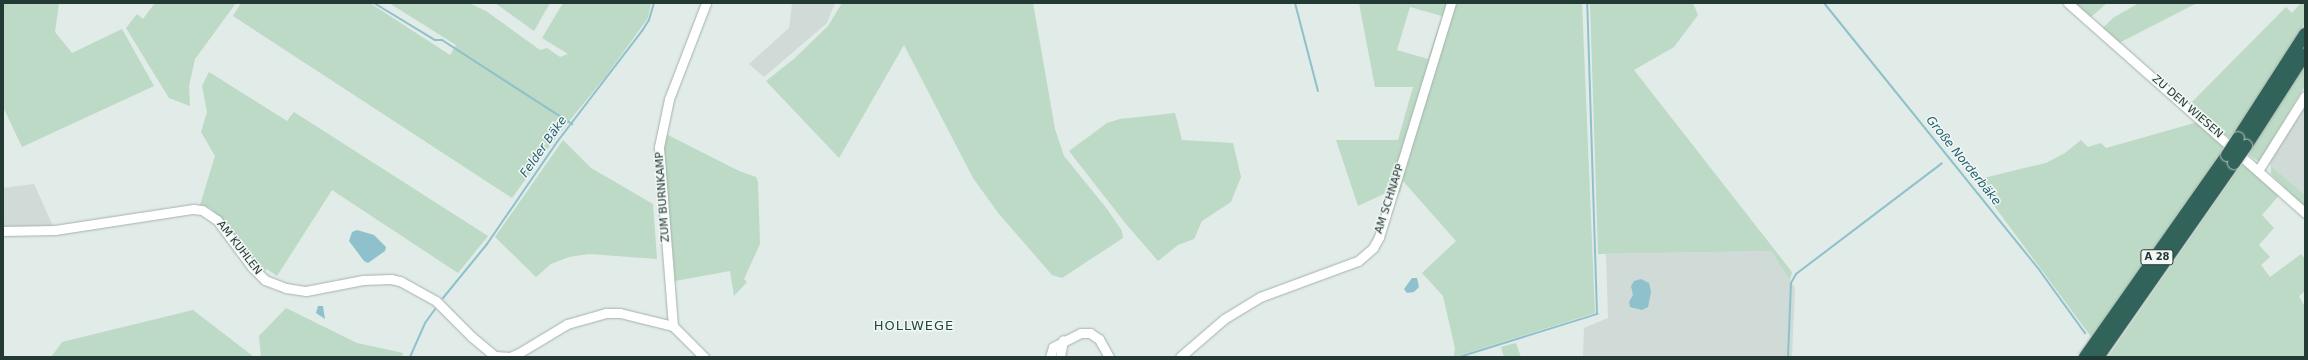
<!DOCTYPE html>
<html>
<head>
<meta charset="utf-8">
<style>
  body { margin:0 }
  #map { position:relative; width:2308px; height:360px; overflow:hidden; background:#e1ebe7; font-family:"DejaVu Sans",sans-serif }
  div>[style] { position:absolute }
  .built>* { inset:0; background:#d0dad6 }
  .green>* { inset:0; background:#bcdac5 }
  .water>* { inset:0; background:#8ec1cb }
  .stream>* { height:2px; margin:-1px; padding:0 1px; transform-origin:1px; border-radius:1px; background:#8ec1cb }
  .roads { filter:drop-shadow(0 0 1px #a4b2ae) drop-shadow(0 0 1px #a4b2ae) }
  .minor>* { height:9px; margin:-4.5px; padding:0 4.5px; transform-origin:4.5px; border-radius:4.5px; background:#fff }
  .highway>* { height:12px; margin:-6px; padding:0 6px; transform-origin:6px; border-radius:6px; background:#32635a }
  .bridges { filter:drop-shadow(0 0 1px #c1c8c6) drop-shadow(0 0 1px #c1c8c6) }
  .highway-bridge>* { height:12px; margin:-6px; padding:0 6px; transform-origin:6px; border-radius:6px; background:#32635a }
  span { translate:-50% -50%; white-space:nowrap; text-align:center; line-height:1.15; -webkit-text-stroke:3px #f2f7f5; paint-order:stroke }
  .shield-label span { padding:1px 3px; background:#f2f7f5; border:1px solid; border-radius:3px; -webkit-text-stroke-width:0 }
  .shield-label { font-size:10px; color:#233a34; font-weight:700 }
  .street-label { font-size:11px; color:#233a34 }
  .water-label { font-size:12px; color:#236270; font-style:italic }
  .quarter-label { font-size:13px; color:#214a41; letter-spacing:1px }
  .frame { position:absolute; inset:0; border:4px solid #233a34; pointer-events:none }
</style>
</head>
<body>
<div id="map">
  <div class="built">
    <div style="clip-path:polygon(792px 3px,835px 3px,827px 23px,764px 77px,749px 64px,789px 28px)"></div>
    <div style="clip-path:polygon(2305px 106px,2305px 195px,2271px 166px,2268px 159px)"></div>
    <div style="clip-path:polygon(34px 184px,53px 226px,3px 226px,3px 188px)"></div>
    <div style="clip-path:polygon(1771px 251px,1795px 288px,1792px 357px,1583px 357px,1584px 328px,1608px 318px,1606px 254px)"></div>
  </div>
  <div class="green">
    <div style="clip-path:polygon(3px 3px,59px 3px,55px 32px,72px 53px,122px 29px,154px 86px,22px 147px,3px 107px)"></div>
    <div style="clip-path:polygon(155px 3px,236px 3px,195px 59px,189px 86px,190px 106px,169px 98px,126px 28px,137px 14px,143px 19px)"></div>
    <div style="clip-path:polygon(241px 3px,370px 3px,450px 55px,456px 45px,389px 3px,469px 3px,486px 11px,540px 50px,547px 48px,560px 57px,568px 54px,542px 38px,563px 3px,651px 3px,648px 18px,606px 76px,557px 136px,512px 198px,233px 16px)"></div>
    <div style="clip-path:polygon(495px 3px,550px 3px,534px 31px)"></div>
    <div style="clip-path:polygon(842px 3px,1033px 3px,1055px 129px,1064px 156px,1107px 209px,1122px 231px,1123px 238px,1062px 278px,1052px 275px,999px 214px,973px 178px,904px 45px,839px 158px,766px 81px,795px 58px,828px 26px)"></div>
    <div style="clip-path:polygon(evenodd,1359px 3px,1582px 3px,1595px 313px,1454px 357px,1455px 348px,1443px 296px,1422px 273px,1456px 241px,1403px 181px,1400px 193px,1388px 192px,1358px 206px,1336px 140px,1398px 140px,1413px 87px,1375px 87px,1359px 3px,1410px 7px,1442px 16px,1428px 59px,1397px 50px,1410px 7px,1359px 3px,1402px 151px,1410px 156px,1402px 180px,1394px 178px,1402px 151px)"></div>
    <div style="clip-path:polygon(1590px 3px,1693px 3px,1698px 15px,1674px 47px,1634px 70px,1792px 272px,1790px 280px,1771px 251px,1598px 254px)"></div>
    <div style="clip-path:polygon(2074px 3px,2107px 3px,2091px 17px)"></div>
    <div style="clip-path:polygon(2139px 3px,2197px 3px,2119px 43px,2103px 28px,2113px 18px)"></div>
    <div style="clip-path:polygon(2301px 3px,2305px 3px,2305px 23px,2230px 138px,2215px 127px,2211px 130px,2226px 144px,2092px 338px,1975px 180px,2046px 163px,2065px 153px,2081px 140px,2088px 147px,2101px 143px,2106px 148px,2198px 122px,2204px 116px,2191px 103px,2286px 7px,2292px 13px)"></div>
    <div style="clip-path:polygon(2305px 65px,2305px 86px,2259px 162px,2248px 154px)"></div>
    <div style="clip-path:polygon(209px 72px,287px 121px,294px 112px,488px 236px,458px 273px,332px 190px,277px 276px,267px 269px,263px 272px,248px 257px,225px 222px,210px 208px,200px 205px,215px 156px,201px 132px,207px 112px,202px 86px)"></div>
    <div style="clip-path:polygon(1175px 113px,1182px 140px,1233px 143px,1241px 177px,1231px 202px,1202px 221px,1194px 239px,1178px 245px,1158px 261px,1126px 224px,1069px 151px,1107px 123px,1120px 119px)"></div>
    <div style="clip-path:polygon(666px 134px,739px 171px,756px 177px,758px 182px,760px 244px,744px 279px,747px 282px,734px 296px,730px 271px,675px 281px,664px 147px)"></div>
    <div style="clip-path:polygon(563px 140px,591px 168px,653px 204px,657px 259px,589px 254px,569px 257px,551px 264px,536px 277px,495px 237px)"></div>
    <div style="clip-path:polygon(2243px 163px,2281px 193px,2262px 215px,2274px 228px,2259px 245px,2270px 257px,2261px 265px,2270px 277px,2301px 254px,2305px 259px,2305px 291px,2299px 296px,2305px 307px,2305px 357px,2108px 357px)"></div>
    <div style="clip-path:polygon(2271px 166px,2305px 195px,2305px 208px,2271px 174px)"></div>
    <div style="clip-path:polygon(286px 308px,357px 343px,403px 353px,402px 357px,261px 357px,259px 336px)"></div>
    <div style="clip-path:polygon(193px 310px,254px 357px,52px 356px,62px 342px)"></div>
    <div style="clip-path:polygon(1516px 343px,1521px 357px,1504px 357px,1501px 347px)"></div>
  </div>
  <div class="water">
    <div style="clip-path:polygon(357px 230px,374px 235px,386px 247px,385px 251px,368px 263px,364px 261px,349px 241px,352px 232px)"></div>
    <div style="clip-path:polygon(1412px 278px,1417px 278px,1419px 287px,1414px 292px,1407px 293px,1404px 289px)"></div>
    <div style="clip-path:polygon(1641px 279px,1649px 283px,1651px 292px,1648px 307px,1642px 310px,1630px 307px,1629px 302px,1633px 295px,1631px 286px,1634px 281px)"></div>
    <div style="clip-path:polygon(318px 306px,323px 306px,325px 319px,316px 313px)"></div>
  </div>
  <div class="stream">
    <div style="left:374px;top:3px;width:71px;rotate:31.2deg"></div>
    <div style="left:435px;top:40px;width:7px"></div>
    <div style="left:442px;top:40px;width:155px;rotate:32.9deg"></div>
    <div style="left:1295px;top:3px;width:91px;rotate:75.4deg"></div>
    <div style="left:1824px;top:3px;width:344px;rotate:51.1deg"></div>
    <div style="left:2040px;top:271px;width:77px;rotate:54deg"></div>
    <div style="left:443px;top:298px;width:70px;rotate:-50.8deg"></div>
    <div style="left:487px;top:244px;width:124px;rotate:-55.5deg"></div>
    <div style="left:557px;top:142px;width:140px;rotate:-52.6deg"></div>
    <div style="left:642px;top:31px;width:13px;rotate:-58deg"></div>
    <div style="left:649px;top:20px;width:18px;rotate:-74deg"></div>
    <div style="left:410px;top:357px;width:37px;rotate:-66deg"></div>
    <div style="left:425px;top:323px;width:17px;rotate:-54deg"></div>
    <div style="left:1459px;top:357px;width:145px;rotate:-17.3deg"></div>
    <div style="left:1597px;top:314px;width:311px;rotate:-91.8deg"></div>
    <div style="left:1788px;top:357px;width:74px;rotate:-87.7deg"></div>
    <div style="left:1791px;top:283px;width:10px;rotate:-61deg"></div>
    <div style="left:1796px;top:274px;width:183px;rotate:-37.2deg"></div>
  </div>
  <div class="roads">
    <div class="minor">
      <div style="left:2068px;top:3px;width:317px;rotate:41.5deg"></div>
      <div style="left:2259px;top:169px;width:86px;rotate:-57.8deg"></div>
      <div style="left:3px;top:231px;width:52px;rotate:-1.1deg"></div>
      <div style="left:55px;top:230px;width:140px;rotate:-8.7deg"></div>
      <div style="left:193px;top:209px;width:9px;rotate:6deg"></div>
      <div style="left:202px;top:210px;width:18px;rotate:34deg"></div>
      <div style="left:217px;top:220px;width:59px;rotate:53.3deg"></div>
      <div style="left:252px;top:267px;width:18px;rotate:45deg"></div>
      <div style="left:265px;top:280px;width:22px;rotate:21deg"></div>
      <div style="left:286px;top:288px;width:20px;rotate:9deg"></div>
      <div style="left:306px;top:291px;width:58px;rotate:-10.9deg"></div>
      <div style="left:363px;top:280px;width:28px;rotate:-2deg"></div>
      <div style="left:391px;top:279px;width:9px;rotate:13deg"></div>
      <div style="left:400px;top:281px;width:41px;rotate:29.1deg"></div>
      <div style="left:436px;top:301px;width:51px;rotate:45deg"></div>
      <div style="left:472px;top:337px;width:30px;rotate:40deg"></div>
      <div style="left:495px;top:356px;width:15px;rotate:4deg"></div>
      <div style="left:510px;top:357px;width:10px;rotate:-24deg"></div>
      <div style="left:519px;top:353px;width:56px;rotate:-31.1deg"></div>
      <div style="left:567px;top:324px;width:41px;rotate:-15.8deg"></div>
      <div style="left:606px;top:313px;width:14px"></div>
      <div style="left:620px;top:313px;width:55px;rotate:13.8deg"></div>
      <div style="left:673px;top:326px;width:44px;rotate:45deg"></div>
      <div style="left:673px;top:326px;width:180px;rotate:-94.5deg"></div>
      <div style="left:659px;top:147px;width:49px;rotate:-78.2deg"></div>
      <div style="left:669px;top:99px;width:103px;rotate:-68.9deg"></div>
      <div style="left:1050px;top:357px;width:10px;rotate:-73deg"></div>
      <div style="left:1053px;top:347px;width:31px;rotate:-27deg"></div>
      <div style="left:1081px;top:333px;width:9px"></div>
      <div style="left:1090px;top:333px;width:11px;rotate:34deg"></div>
      <div style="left:1099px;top:339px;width:21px;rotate:61deg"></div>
      <div style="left:1060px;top:357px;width:17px;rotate:-80deg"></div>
      <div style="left:1180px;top:357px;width:58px;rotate:-40.8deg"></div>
      <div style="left:1224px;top:319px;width:42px;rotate:-31.4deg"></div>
      <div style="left:1260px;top:297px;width:104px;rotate:-20.2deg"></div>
      <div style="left:1358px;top:261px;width:20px;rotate:-41deg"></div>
      <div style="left:1373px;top:248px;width:13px;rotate:-61deg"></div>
      <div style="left:1379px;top:237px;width:245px;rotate:-72.9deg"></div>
    </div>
    <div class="highway">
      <div style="left:2238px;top:138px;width:124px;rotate:-57.2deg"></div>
      <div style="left:2246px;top:146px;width:109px;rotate:-57.3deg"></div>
      <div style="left:2085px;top:357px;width:247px;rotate:-54.9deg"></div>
      <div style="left:2098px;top:357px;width:237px;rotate:-55deg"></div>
    </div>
  </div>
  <div class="bridges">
    <div class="highway-bridge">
      <div style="left:2227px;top:155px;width:20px;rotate:-57deg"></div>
      <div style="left:2234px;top:163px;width:21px;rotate:-55deg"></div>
    </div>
  </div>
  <div class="shield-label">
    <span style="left:2157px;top:257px">A 28</span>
  </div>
  <div class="street-label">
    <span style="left:2187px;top:107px;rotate:41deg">ZU DEN WIESEN</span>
    <span style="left:663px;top:197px;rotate:-94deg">ZUM BURNKAMP</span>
    <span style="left:1390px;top:199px;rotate:-72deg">AM SCHNAPP</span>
    <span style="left:239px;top:248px;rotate:52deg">AM KUHLEN</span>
  </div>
  <div class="water-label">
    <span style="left:544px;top:147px;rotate:-55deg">Felder Bäke</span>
    <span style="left:1963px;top:161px;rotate:51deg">Große Norderbäke</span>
  </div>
  <div class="quarter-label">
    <span style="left:914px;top:326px">HOLLWEGE</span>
  </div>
  <div class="frame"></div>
</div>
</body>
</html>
